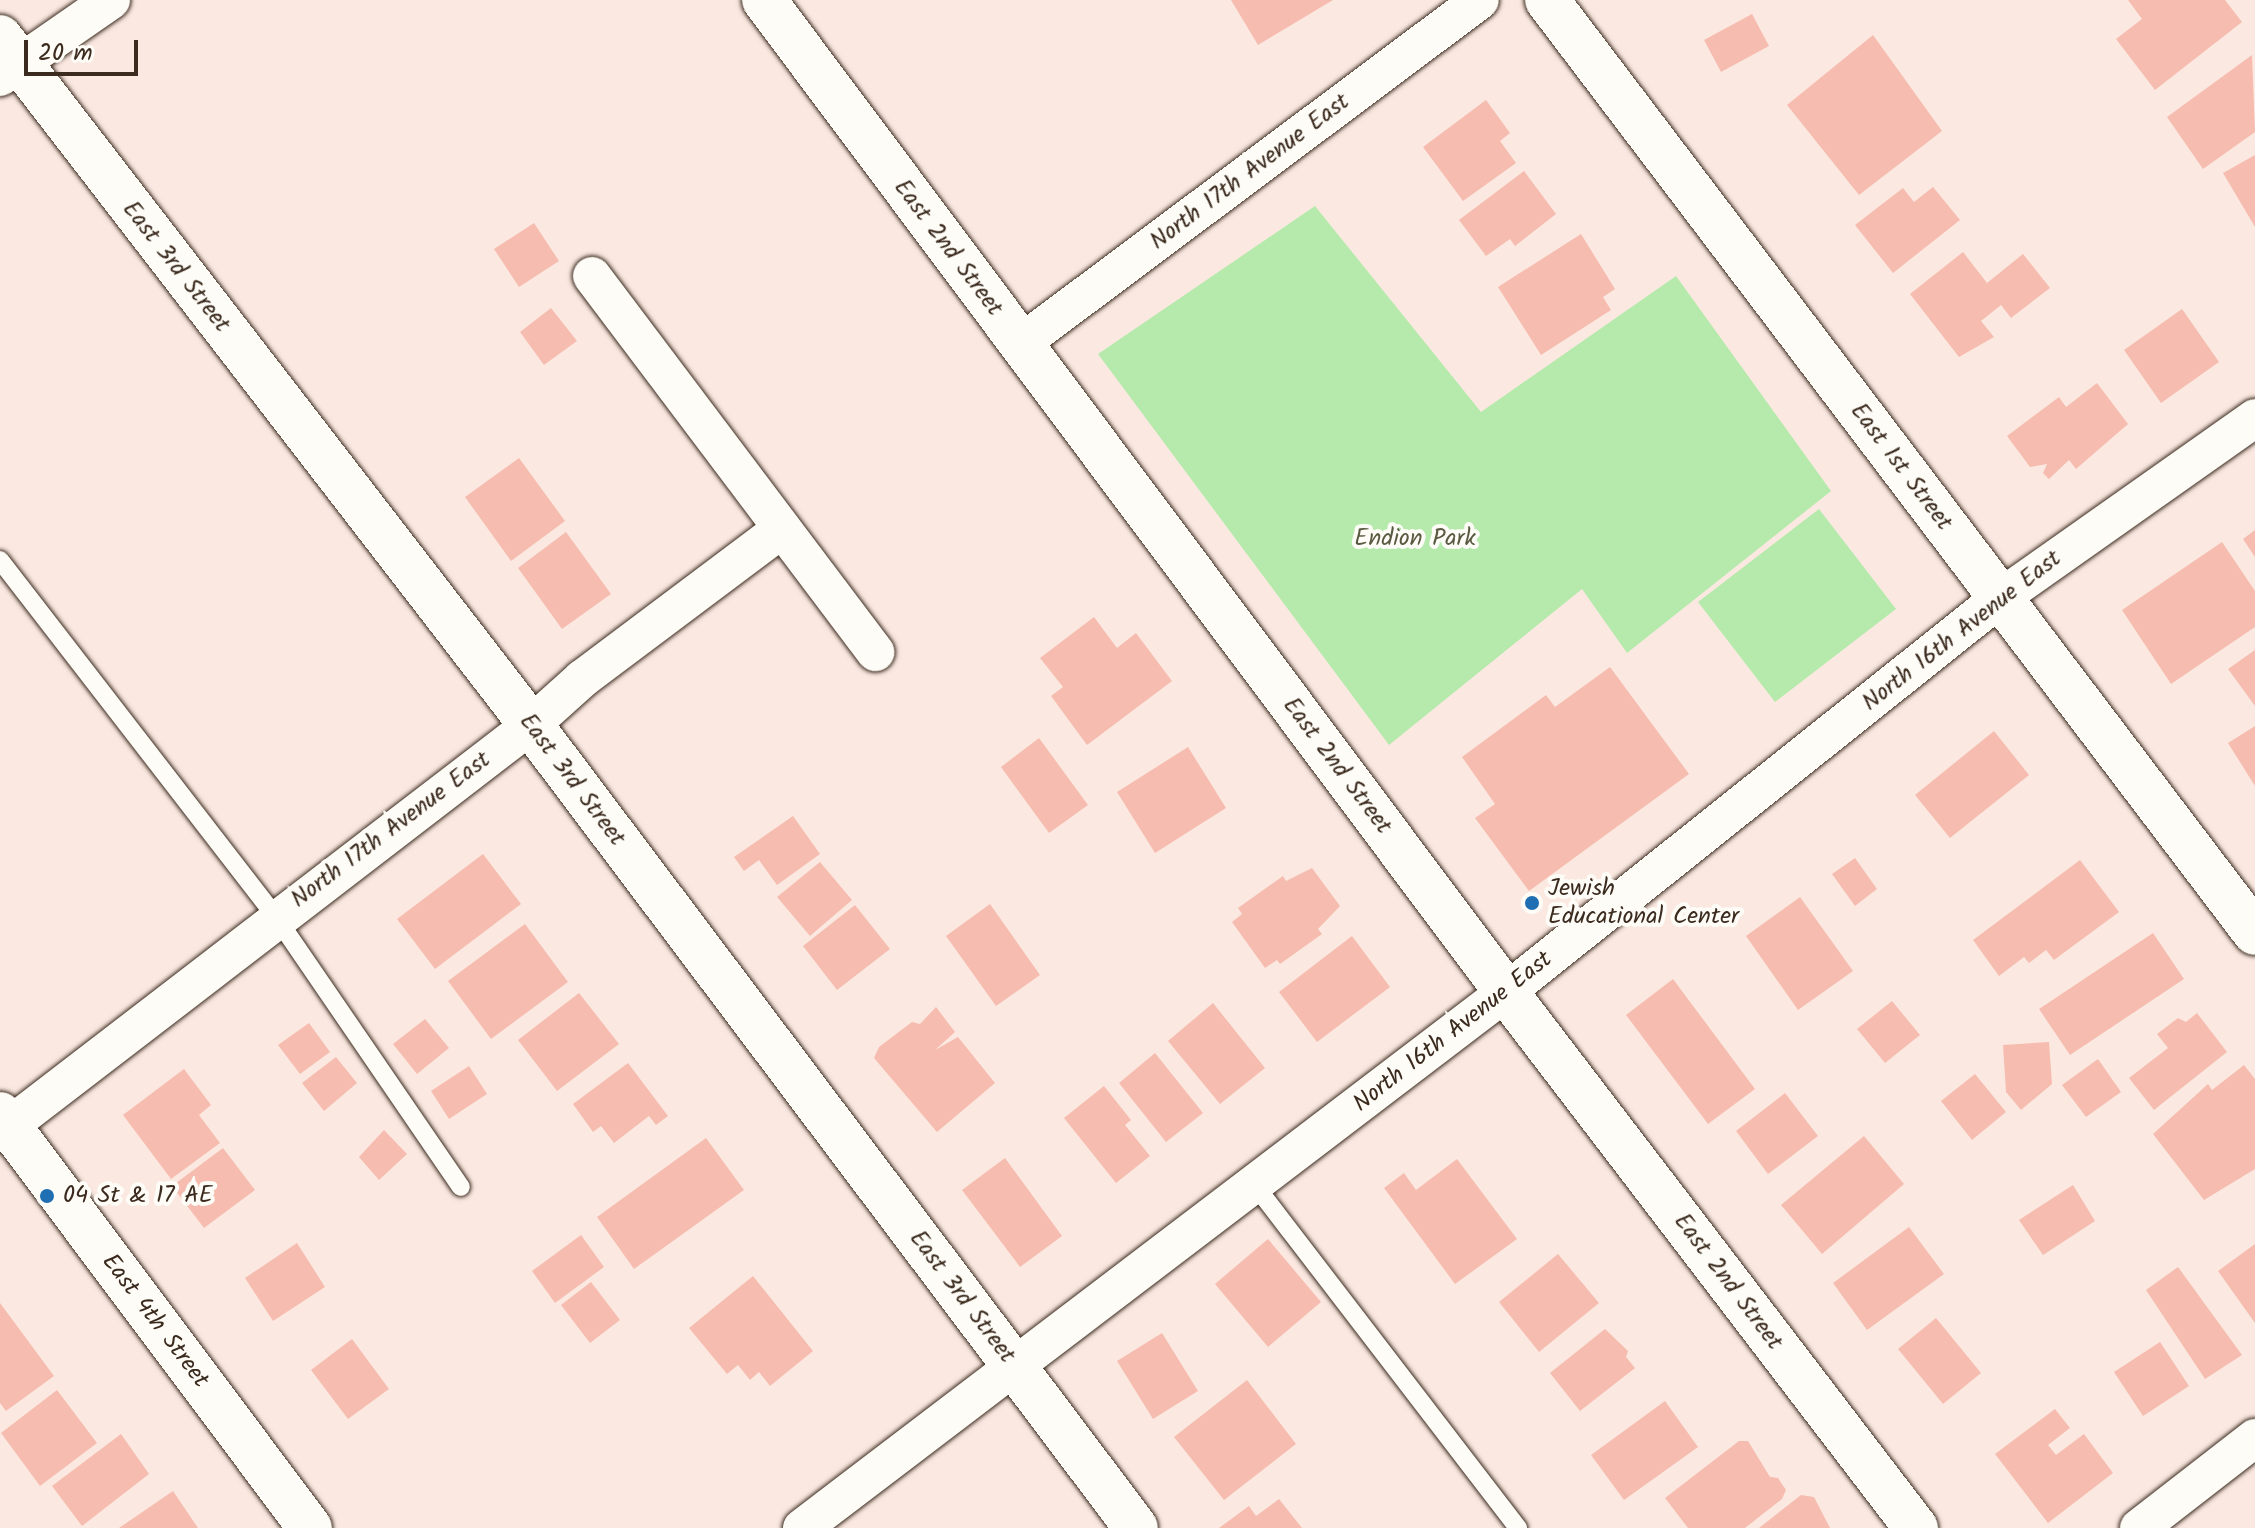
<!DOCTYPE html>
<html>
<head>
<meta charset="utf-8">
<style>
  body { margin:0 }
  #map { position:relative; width:2255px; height:1528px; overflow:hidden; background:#fbe9e1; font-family:Kalam,sans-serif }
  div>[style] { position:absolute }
  .green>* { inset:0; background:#b5eaac }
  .building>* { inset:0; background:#f6bcaf }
  .roads { filter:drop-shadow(0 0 2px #3b2a1e) drop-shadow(0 0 2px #3b2a1e) }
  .service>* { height:18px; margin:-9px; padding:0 9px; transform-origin:9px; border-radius:9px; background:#fdfcf7 }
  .minor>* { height:38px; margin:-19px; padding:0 19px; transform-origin:19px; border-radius:19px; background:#fdfcf7 }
  .tertiary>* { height:44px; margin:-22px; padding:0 22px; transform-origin:22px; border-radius:22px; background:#fdfcf7 }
  .secondary>* { height:44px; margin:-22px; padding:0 22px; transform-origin:22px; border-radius:22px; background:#fdfcf7 }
  .dots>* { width:22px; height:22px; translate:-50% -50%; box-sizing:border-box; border:4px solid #fdfcf7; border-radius:50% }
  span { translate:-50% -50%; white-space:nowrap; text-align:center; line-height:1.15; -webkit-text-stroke:8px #fdfcf7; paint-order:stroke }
  .street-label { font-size:24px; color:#3b2a1e }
  .park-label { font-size:24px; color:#5a5a42 }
  .poi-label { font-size:24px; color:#3b2a1e }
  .left { translate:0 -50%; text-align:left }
  .scale { position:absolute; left:24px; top:40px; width:114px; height:36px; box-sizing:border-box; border:4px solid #3b2a1e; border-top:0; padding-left:10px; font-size:24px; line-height:28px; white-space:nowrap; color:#3b2a1e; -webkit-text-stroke:6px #fdfcf7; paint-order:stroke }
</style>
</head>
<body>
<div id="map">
  <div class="green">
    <div style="clip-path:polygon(1315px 206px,1481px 412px,1676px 276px,1831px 491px,1627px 653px,1582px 589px,1389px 745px,1098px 354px)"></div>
    <div style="clip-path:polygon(1819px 509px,1896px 609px,1775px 702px,1698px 602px)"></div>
  </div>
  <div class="building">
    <div style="clip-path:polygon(1231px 0,1333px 0,1258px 45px)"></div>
    <div style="clip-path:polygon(2128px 0,2225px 0,2242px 22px,2155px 90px,2116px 39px,2142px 19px)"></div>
    <div style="clip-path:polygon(1752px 14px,1769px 46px,1721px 72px,1704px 40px)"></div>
    <div style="clip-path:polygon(1873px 35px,1942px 131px,1859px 195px,1787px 105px)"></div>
    <div style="clip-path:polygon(2252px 55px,2255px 132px,2203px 169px,2167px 117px)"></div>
    <div style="clip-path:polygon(1486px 100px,1510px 133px,1500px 141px,1516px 163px,1463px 201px,1423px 147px)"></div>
    <div style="clip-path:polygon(2255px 155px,2255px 227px,2223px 173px)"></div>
    <div style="clip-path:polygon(1524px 171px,1556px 214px,1515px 246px,1510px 239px,1486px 256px,1459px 220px)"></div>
    <div style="clip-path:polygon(1933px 187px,1960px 220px,1893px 273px,1855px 225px,1903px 188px,1914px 202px)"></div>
    <div style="clip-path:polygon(534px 223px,559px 261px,519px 287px,494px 249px)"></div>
    <div style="clip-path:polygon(1581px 234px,1615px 289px,1603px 297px,1611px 310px,1541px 355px,1498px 287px)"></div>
    <div style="clip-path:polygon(1963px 252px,1987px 283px,2023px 254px,2050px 288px,2011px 318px,2001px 305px,1981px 321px,1994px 337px,1959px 357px,1910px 294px)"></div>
    <div style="clip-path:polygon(551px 308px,577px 341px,544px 365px,520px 332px)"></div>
    <div style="clip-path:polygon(2182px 309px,2219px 362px,2161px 403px,2124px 350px)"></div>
    <div style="clip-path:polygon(2097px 383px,2128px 424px,2076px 469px,2069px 460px,2049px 479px,2043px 473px,2047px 464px,2030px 467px,2007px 436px,2059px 397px,2066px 407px)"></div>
    <div style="clip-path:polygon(519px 458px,565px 521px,511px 561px,465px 497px)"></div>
    <div style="clip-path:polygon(2255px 530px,2255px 557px,2243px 539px)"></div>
    <div style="clip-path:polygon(566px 532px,611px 594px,562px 629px,518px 568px)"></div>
    <div style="clip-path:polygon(2222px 542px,2255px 591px,2255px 627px,2171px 684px,2122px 610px)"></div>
    <div style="clip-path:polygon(1094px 617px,1117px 648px,1136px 633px,1172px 681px,1087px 745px,1051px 696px,1063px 687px,1040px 658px)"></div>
    <div style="clip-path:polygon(2255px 650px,2255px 706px,2228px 669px)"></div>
    <div style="clip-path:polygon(1610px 667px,1689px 774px,1529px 891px,1475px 818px,1495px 804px,1462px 757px,1546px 695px,1555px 707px)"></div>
    <div style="clip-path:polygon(2255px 726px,2255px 786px,2228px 743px)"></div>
    <div style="clip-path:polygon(1994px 731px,2029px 775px,1950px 838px,1915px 795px)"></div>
    <div style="clip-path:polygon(1039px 738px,1088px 805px,1049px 833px,1001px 767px)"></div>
    <div style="clip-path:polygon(1188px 747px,1226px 808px,1155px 853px,1117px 792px)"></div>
    <div style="clip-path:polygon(793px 816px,820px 854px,777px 885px,759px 860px,744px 871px,734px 857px)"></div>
    <div style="clip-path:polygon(483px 854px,521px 904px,435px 969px,397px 919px)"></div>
    <div style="clip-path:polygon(1855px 858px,1877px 889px,1855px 906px,1832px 874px)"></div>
    <div style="clip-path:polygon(2080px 860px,2119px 912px,2054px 960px,2046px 950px,2029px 963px,2024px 957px,1999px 976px,1973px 940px)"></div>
    <div style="clip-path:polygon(820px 862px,852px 900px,810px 936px,777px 897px)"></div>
    <div style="clip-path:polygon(1312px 868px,1340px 906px,1318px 929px,1322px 934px,1280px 964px,1277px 960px,1265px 968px,1232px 922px,1242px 914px,1238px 908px,1283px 876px,1286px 881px)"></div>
    <div style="clip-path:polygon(1800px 897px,1853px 971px,1798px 1010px,1746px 936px)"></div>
    <div style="clip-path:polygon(990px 904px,1040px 975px,996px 1006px,946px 936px)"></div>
    <div style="clip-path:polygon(855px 905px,890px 949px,837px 990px,803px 946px)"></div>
    <div style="clip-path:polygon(525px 924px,568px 982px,491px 1039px,448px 981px)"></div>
    <div style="clip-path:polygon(2153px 933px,2184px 979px,2070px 1055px,2039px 1009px)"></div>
    <div style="clip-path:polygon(1352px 936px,1390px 987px,1317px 1042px,1279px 992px)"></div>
    <div style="clip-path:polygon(1673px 979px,1755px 1089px,1708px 1124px,1626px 1015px)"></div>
    <div style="clip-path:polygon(579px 993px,619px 1044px,557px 1091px,518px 1040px)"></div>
    <div style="clip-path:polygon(1892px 1001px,1920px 1035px,1885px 1063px,1857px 1029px)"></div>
    <div style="clip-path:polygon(1213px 1003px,1265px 1068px,1220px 1104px,1168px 1041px)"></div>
    <div style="clip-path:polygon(936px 1007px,955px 1032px,935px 1050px,958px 1037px,995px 1083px,937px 1132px,874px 1058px,879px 1047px,912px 1022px,920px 1024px)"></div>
    <div style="clip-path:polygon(2197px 1013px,2227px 1052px,2154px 1110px,2129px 1078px,2168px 1048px,2157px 1034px,2178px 1018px,2186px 1022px)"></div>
    <div style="clip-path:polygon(425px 1019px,449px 1048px,417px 1074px,393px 1044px)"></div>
    <div style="clip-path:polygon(309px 1023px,330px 1052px,300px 1074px,278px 1045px)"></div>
    <div style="clip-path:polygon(2049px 1042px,2052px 1084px,2021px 1110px,2006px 1092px,2003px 1045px)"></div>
    <div style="clip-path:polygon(1155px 1053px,1203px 1113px,1166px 1142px,1119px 1083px)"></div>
    <div style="clip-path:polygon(336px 1057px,357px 1083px,324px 1111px,302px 1083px)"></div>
    <div style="clip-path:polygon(2098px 1059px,2121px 1092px,2086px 1117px,2062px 1085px)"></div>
    <div style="clip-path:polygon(628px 1063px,668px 1116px,656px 1125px,649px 1116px,614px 1143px,601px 1126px,593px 1132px,573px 1104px)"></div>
    <div style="clip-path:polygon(2244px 1065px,2255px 1079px,2255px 1169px,2204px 1200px,2153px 1134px,2208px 1084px,2212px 1090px)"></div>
    <div style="clip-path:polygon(469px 1066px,487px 1094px,449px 1119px,431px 1091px)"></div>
    <div style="clip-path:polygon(184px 1069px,211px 1105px,199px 1115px,220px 1143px,171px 1179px,123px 1115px)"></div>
    <div style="clip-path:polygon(1975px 1074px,2006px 1112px,1972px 1140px,1941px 1101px)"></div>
    <div style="clip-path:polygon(1104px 1086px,1131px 1120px,1125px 1125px,1150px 1156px,1116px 1183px,1064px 1118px)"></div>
    <div style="clip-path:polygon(1785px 1093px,1818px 1136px,1768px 1174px,1736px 1131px)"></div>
    <div style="clip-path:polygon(384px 1130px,407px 1154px,379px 1180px,359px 1157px)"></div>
    <div style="clip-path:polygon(1864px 1136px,1904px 1184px,1822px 1254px,1781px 1205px)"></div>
    <div style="clip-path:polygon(706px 1138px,744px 1190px,634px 1269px,597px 1217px)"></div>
    <div style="clip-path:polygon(223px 1148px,255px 1190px,204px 1228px,172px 1186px)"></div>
    <div style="clip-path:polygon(1005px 1158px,1062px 1236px,1020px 1267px,962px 1190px)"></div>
    <div style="clip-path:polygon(1457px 1159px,1517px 1239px,1455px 1284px,1384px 1188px,1404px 1173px,1416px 1190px)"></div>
    <div style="clip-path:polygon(2073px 1185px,2095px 1221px,2043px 1255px,2019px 1220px)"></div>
    <div style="clip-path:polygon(1909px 1227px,1944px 1274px,1867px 1330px,1833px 1283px)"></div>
    <div style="clip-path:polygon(581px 1235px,604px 1267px,555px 1303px,532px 1271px)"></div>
    <div style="clip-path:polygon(1268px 1239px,1321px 1302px,1268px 1347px,1215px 1284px)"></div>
    <div style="clip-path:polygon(297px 1243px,325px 1287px,273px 1321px,245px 1278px)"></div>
    <div style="clip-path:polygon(2255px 1244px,2255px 1323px,2218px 1271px)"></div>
    <div style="clip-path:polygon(1558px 1254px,1599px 1303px,1539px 1352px,1499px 1302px)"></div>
    <div style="clip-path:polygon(2178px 1267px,2242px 1355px,2205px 1379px,2146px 1290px)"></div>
    <div style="clip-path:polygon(753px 1276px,813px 1351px,770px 1386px,759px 1372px,750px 1380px,738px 1365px,727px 1374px,689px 1328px)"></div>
    <div style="clip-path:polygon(591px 1282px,620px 1320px,590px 1343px,561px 1305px)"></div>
    <div style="clip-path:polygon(0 1303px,54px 1376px,6px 1411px,0 1403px)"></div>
    <div style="clip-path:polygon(1936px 1318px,1981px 1373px,1943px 1404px,1898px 1349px)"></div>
    <div style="clip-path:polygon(1605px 1329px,1628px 1351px,1626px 1357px,1635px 1368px,1580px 1411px,1550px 1373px)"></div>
    <div style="clip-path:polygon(1162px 1333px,1198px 1391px,1153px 1419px,1117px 1361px)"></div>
    <div style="clip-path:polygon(352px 1339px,389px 1389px,348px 1419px,311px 1370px)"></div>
    <div style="clip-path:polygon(2160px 1342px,2189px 1386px,2143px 1416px,2114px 1372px)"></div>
    <div style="clip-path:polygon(1247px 1380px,1296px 1444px,1224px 1500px,1174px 1437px)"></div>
    <div style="clip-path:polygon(57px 1390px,97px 1443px,40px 1486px,1px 1433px)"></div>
    <div style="clip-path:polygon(1665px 1401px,1698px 1447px,1624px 1500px,1591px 1455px)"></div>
    <div style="clip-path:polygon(2055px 1409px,2070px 1428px,2048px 1445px,2056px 1455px,2084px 1434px,2113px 1473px,2048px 1523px,1995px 1454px)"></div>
    <div style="clip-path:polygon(121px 1434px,149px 1474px,82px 1526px,52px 1486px)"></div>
    <div style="clip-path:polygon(1739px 1441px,1748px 1441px,1770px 1477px,1778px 1478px,1786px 1490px,1782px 1499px,1745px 1528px,1688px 1528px,1665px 1498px)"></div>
    <div style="clip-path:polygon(173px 1491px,198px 1528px,119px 1528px)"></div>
    <div style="clip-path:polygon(1801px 1495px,1814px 1497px,1830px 1528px,1759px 1528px)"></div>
    <div style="clip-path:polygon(1279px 1499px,1302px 1528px,1219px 1528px,1249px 1506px,1256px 1516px)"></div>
  </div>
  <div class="roads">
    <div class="service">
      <div style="left:0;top:560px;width:451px;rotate:52.3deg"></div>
      <div style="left:276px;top:917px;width:327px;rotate:55.6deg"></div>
      <div style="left:1254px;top:1184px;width:434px;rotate:52.5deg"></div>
    </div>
    <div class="minor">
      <div style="left:0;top:77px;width:135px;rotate:-34.7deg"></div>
      <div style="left:592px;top:276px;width:471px;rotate:53deg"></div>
      <div style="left:1020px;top:344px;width:574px;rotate:-36.79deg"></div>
      <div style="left:0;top:1133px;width:670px;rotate:-37.54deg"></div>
      <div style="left:531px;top:725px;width:69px;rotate:-42deg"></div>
      <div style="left:582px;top:679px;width:250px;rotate:-36.9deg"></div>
      <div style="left:802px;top:1528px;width:885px;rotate:-37.28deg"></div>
      <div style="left:1506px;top:992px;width:632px;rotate:-38.57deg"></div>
      <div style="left:2000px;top:598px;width:312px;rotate:-35.2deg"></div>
      <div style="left:2139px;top:1528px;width:147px;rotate:-37.8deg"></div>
    </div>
    <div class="tertiary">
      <div style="left:764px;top:0;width:1239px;rotate:53.2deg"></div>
      <div style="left:1506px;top:992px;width:675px;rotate:52.59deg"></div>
      <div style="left:1547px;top:0;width:1171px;rotate:52.81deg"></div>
      <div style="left:0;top:37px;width:869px;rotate:52.34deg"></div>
      <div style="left:531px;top:725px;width:1005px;rotate:53deg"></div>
    </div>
    <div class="secondary">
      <div style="left:0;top:1114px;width:517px;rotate:53.17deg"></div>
    </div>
  </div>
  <div class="dots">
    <div style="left:1532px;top:903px;background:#1f6fb2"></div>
    <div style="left:47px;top:1196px;background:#1f6fb2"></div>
  </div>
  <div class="street-label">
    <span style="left:1250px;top:172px;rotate:-37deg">North 17th Avenue East</span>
    <span style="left:948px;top:248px;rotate:53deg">East 2nd Street</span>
    <span style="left:176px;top:267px;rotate:52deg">East 3rd Street</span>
    <span style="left:1901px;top:467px;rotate:53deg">East 1st Street</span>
    <span style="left:1962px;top:631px;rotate:-38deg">North 16th Avenue East</span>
    <span style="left:1337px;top:766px;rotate:53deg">East 2nd Street</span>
    <span style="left:572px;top:780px;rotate:53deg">East 3rd Street</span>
    <span style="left:391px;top:830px;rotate:-37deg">North 17th Avenue East</span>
    <span style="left:1453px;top:1032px;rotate:-38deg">North 16th Avenue East</span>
    <span style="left:1728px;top:1282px;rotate:53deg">East 2nd Street</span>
    <span style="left:962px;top:1297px;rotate:53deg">East 3rd Street</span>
    <span style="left:155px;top:1321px;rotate:53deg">East 4th Street</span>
  </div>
  <div class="park-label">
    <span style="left:1415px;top:539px">Endion Park</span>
  </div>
  <div class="poi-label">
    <span class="left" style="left:1548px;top:903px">Jewish<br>Educational Center</span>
    <span class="left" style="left:63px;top:1196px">04 St &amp; 17 AE</span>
  </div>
  <div class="scale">20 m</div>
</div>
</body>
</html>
